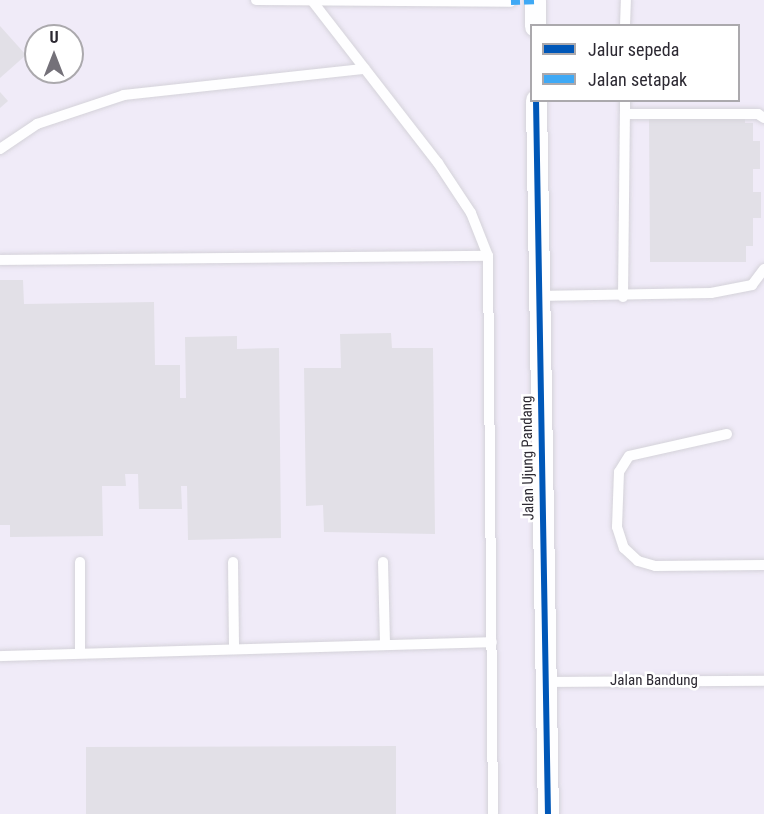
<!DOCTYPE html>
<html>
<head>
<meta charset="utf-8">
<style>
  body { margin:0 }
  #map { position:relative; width:764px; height:814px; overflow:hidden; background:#f9f7fd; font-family:"Roboto Condensed",sans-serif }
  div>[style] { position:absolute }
  .built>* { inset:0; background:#f0ebf8 }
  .building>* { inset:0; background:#e2e0e7 }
  .roads { filter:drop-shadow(0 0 2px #d4d2d9) drop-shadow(0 0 2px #d4d2d9) }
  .lane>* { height:10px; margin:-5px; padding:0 5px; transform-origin:5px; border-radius:5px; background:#fefeff }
  .street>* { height:21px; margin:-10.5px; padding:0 10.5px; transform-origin:10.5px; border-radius:10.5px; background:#fefeff }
  .quiet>* { height:4.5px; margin-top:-2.25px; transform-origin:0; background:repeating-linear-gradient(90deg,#3fa9f5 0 9px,transparent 0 13.5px) }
  .cycleway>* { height:6px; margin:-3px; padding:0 3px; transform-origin:3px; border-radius:3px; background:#0057b8 }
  span { translate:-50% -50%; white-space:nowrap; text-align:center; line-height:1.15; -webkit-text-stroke:5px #fff; paint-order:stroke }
  .street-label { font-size:15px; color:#2c2932 }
  .legend { position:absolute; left:530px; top:24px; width:210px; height:78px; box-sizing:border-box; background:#fff; border:2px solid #aba9ad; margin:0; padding:8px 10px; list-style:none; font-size:18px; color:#2c2932 }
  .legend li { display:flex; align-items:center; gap:12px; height:30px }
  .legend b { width:30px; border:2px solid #aba9ad }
  .north { position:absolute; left:24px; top:24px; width:60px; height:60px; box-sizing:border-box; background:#fff; border:2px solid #aba9ad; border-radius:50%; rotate:0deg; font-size:16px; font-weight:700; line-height:24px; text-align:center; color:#2c2932 }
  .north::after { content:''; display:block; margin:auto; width:21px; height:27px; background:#747179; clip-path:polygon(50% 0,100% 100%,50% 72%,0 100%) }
</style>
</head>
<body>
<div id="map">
  <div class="built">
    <div style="clip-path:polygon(evenodd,0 0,764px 0,764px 814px,0 814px,0 0,532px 26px,738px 26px,738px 100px,532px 100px,532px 26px,0 0,36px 36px,72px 36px,72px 72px,36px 72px,36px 36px)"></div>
  </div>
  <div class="building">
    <div style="clip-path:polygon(0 26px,26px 55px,0 78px)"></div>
    <div style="clip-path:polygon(0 92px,8px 101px,0 108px)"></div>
    <div style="clip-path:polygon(745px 117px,745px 123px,753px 123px,753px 141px,760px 141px,760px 169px,753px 169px,753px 192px,761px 192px,761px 218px,753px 218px,753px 246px,746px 246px,746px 262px,650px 262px,649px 118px)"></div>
    <div style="clip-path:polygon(0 280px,23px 280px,24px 304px,154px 302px,155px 365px,180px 365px,180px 398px,186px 398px,185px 337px,237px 336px,237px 349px,279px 348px,281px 538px,188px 540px,187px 486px,181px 486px,182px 509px,139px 509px,138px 474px,125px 474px,126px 486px,102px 486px,103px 536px,10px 537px,10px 525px,0 525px)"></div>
    <div style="clip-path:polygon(391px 333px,392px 348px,433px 348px,435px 534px,324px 532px,323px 505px,306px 506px,304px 368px,341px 368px,340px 334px)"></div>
    <div style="clip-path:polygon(396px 746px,396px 814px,86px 814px,86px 747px)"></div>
  </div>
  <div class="roads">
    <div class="lane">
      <div style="left:256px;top:0;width:255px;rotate:0.4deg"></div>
      <div style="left:313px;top:2px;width:204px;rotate:52.2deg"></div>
      <div style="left:438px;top:163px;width:60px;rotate:56.6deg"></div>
      <div style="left:471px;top:213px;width:46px;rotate:68.4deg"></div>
      <div style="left:488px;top:256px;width:558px;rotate:89.49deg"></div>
      <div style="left:625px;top:26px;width:26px;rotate:-88deg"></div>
      <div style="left:625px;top:100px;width:14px;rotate:90deg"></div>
      <div style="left:625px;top:114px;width:133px"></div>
      <div style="left:758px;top:114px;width:7px;rotate:34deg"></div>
      <div style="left:0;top:149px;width:45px;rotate:-34deg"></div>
      <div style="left:37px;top:124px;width:92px;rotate:-18.4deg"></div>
      <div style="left:124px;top:95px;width:242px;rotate:-6.2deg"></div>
      <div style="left:0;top:260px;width:488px;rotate:-0.5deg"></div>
      <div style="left:537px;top:296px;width:174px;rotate:-1deg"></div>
      <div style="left:711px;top:293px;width:42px;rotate:-11deg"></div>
      <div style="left:752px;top:285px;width:20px;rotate:-53deg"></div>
      <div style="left:623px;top:297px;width:183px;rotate:-89.4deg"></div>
      <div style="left:727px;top:434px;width:100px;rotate:167.3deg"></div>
      <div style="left:629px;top:456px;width:19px;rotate:122deg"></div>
      <div style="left:619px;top:472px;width:55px;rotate:92.1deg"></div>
      <div style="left:617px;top:527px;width:22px;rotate:72deg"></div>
      <div style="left:624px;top:548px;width:19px;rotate:43deg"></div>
      <div style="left:638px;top:561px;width:18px;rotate:16deg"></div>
      <div style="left:655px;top:566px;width:109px;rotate:-0.5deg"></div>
      <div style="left:80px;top:562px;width:91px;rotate:90deg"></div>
      <div style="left:233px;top:562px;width:87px;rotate:89.3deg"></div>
      <div style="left:383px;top:562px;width:82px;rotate:88.6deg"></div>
      <div style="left:0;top:656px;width:492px;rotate:-1.6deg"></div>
      <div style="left:544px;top:682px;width:220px;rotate:-0.3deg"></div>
    </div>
    <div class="street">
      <div style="left:535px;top:0;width:26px;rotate:90deg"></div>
      <div style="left:536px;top:100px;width:714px;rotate:89.04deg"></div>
    </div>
  </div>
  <div class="quiet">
    <div style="left:511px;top:2px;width:24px;rotate:-2deg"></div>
  </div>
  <div class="cycleway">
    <div style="left:536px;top:100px;width:714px;rotate:89.04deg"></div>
  </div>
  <div class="street-label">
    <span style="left:528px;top:458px;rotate:-91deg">Jalan Ujung Pandang</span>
    <span style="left:654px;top:681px">Jalan Bandung</span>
  </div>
  <ul class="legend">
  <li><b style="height:8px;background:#0057b8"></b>Jalur sepeda</li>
  <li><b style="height:8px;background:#3fa9f5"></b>Jalan setapak</li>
  </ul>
  <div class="north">U</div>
</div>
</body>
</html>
